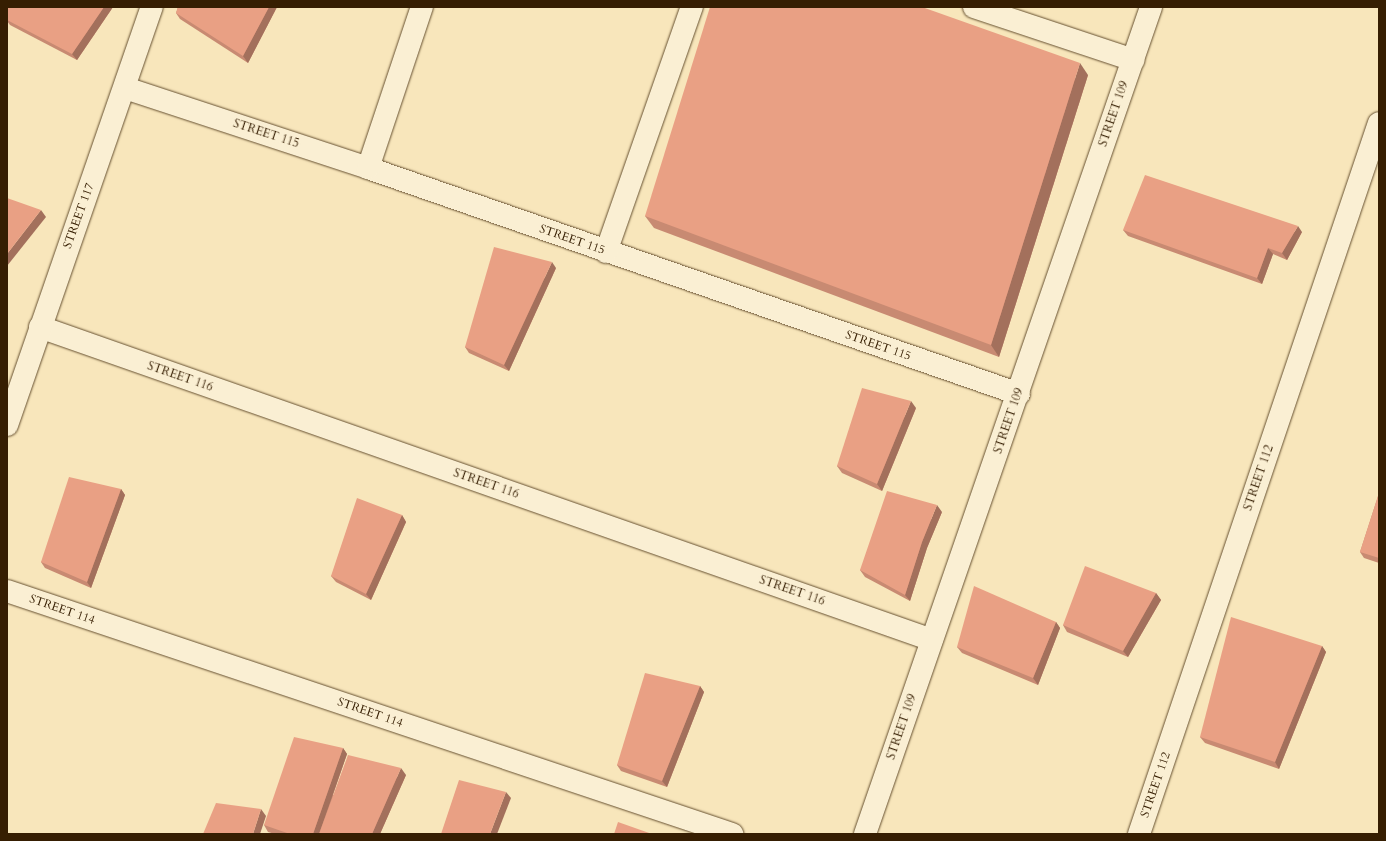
<!DOCTYPE html>
<html>
<head>
<meta charset="utf-8">
<style>
  body { margin:0 }
  #map { position:relative; width:1386px; height:841px; overflow:hidden; background:#f8e6bb; font-family:Cardo,serif }
  div>[style] { position:absolute }
  .roads { filter:drop-shadow(0 0 1px #665030) drop-shadow(0 0 1px #665030) }
  .street>* { height:22px; margin:-11px; padding:0 11px; transform-origin:11px; border-radius:11px; background:#faefd3 }
  .wall>* { inset:0; background:#c88a72 }
  .shaded-wall>* { inset:0; background:#a3705c }
  .building>* { inset:0; background:#e9a084 }
  span { translate:-50% -50%; white-space:nowrap; text-align:center; line-height:1.15; -webkit-text-stroke:4px #faefd3; paint-order:stroke }
  .street-label { font-size:12px; color:#361e02 }
  .frame { position:absolute; inset:0; border:8px solid #361e02; pointer-events:none }
</style>
</head>
<body>
<div id="map">
  <div class="roads">
    <div class="street">
      <div style="left:974px;top:7px;width:168px;rotate:18.4deg"></div>
      <div style="left:125px;top:88px;width:256px;rotate:18.2deg"></div>
      <div style="left:368px;top:168px;width:689px;rotate:19.14deg"></div>
      <div style="left:368px;top:168px;width:170px;rotate:-71.5deg"></div>
      <div style="left:606px;top:252px;width:260px;rotate:-70.7deg"></div>
      <div style="left:40px;top:327px;width:945px;rotate:19.34deg"></div>
      <div style="left:7px;top:425px;width:442px;rotate:-70.9deg"></div>
      <div style="left:7px;top:591px;width:765px;rotate:18.53deg"></div>
      <div style="left:865px;top:834px;width:875px;rotate:-70.92deg"></div>
      <div style="left:1139px;top:834px;width:750px;rotate:-71.35deg"></div>
    </div>
  </div>
  <div class="wall">
    <div style="clip-path:polygon(8px 7px,113px 7px,77px 60px,10px 25px,7px 21px,7px 12px)"></div>
    <div style="clip-path:polygon(178px 7px,277px 7px,248px 63px,180px 19px,176px 13px)"></div>
    <div style="clip-path:polygon(1088px 75px,999px 357px,654px 228px,645px 216px)"></div>
    <div style="clip-path:polygon(1123px 230px,1302px 232px,1287px 260px,1273px 254px,1262px 284px,1128px 236px)"></div>
    <div style="clip-path:polygon(556px 268px,509px 371px,469px 353px,465px 347px)"></div>
    <div style="clip-path:polygon(916px 408px,882px 491px,842px 473px,837px 466px)"></div>
    <div style="clip-path:polygon(121px 489px,125px 495px,91px 588px,45px 568px,41px 562px)"></div>
    <div style="clip-path:polygon(1379px 493px,1379px 563px,1364px 558px,1360px 552px)"></div>
    <div style="clip-path:polygon(942px 512px,927px 548px,910px 601px,865px 577px,860px 570px)"></div>
    <div style="clip-path:polygon(402px 515px,406px 522px,371px 600px,336px 582px,331px 576px)"></div>
    <div style="clip-path:polygon(1156px 593px,1161px 600px,1128px 657px,1067px 632px,1063px 625px)"></div>
    <div style="clip-path:polygon(1056px 622px,1060px 628px,1038px 685px,962px 653px,957px 647px)"></div>
    <div style="clip-path:polygon(1322px 646px,1326px 652px,1279px 769px,1205px 743px,1200px 737px)"></div>
    <div style="clip-path:polygon(700px 686px,704px 692px,667px 787px,621px 771px,617px 765px)"></div>
    <div style="clip-path:polygon(343px 748px,347px 754px,333px 795px,406px 775px,380px 834px,275px 834px,268px 832px,264px 825px)"></div>
  </div>
  <div class="shaded-wall">
    <div style="clip-path:polygon(104px 7px,113px 7px,77px 60px,72px 54px)"></div>
    <div style="clip-path:polygon(269px 7px,277px 7px,248px 63px,243px 56px)"></div>
    <div style="clip-path:polygon(1080px 63px,1088px 75px,999px 357px,991px 345px)"></div>
    <div style="clip-path:polygon(41px 210px,46px 217px,7px 266px,7px 254px)"></div>
    <div style="clip-path:polygon(1298px 226px,1302px 232px,1287px 260px,1282px 253px)"></div>
    <div style="clip-path:polygon(1268px 248px,1273px 254px,1262px 284px,1257px 278px)"></div>
    <div style="clip-path:polygon(552px 262px,556px 268px,509px 371px,504px 365px)"></div>
    <div style="clip-path:polygon(911px 401px,916px 408px,882px 491px,877px 484px)"></div>
    <div style="clip-path:polygon(121px 489px,125px 495px,91px 588px,87px 582px)"></div>
    <div style="clip-path:polygon(937px 505px,942px 512px,927px 548px,910px 601px,905px 595px,922px 542px)"></div>
    <div style="clip-path:polygon(402px 515px,406px 522px,371px 600px,366px 594px)"></div>
    <div style="clip-path:polygon(1156px 593px,1161px 600px,1128px 657px,1123px 651px)"></div>
    <div style="clip-path:polygon(1056px 622px,1060px 628px,1038px 685px,1033px 678px)"></div>
    <div style="clip-path:polygon(1322px 646px,1326px 652px,1279px 769px,1275px 762px)"></div>
    <div style="clip-path:polygon(700px 686px,704px 692px,667px 787px,662px 781px)"></div>
    <div style="clip-path:polygon(343px 748px,347px 754px,319px 834px,313px 834px)"></div>
    <div style="clip-path:polygon(401px 768px,406px 775px,380px 834px,372px 834px)"></div>
    <div style="clip-path:polygon(506px 792px,511px 798px,497px 834px,490px 834px)"></div>
    <div style="clip-path:polygon(261px 809px,266px 816px,260px 834px,253px 834px)"></div>
  </div>
  <div class="building">
    <div style="clip-path:polygon(8px 7px,104px 7px,72px 54px,7px 20px,7px 12px)"></div>
    <div style="clip-path:polygon(178px 7px,269px 7px,243px 56px,176px 13px)"></div>
    <div style="clip-path:polygon(710px 7px,922px 7px,1080px 63px,991px 345px,645px 216px)"></div>
    <div style="clip-path:polygon(1145px 175px,1298px 226px,1282px 253px,1268px 248px,1257px 278px,1123px 230px)"></div>
    <div style="clip-path:polygon(7px 198px,41px 210px,7px 254px)"></div>
    <div style="clip-path:polygon(494px 247px,552px 262px,504px 365px,465px 347px)"></div>
    <div style="clip-path:polygon(862px 388px,911px 401px,877px 484px,837px 466px)"></div>
    <div style="clip-path:polygon(69px 477px,121px 489px,87px 582px,41px 562px)"></div>
    <div style="clip-path:polygon(887px 491px,937px 505px,922px 542px,905px 595px,860px 570px)"></div>
    <div style="clip-path:polygon(1379px 493px,1379px 558px,1360px 552px)"></div>
    <div style="clip-path:polygon(357px 498px,402px 515px,366px 594px,331px 576px)"></div>
    <div style="clip-path:polygon(1085px 566px,1156px 593px,1123px 651px,1063px 625px)"></div>
    <div style="clip-path:polygon(974px 586px,1056px 622px,1033px 678px,957px 647px)"></div>
    <div style="clip-path:polygon(1231px 617px,1322px 646px,1275px 762px,1200px 737px)"></div>
    <div style="clip-path:polygon(645px 673px,700px 686px,662px 781px,617px 765px)"></div>
    <div style="clip-path:polygon(294px 737px,343px 748px,313px 834px,290px 834px,264px 825px)"></div>
    <div style="clip-path:polygon(348px 755px,401px 768px,372px 834px,319px 834px)"></div>
    <div style="clip-path:polygon(459px 780px,506px 792px,490px 834px,441px 834px)"></div>
    <div style="clip-path:polygon(216px 803px,261px 809px,253px 834px,203px 834px)"></div>
    <div style="clip-path:polygon(618px 822px,652px 834px,614px 834px)"></div>
  </div>
  <div class="street-label">
    <span style="left:1114px;top:114px;rotate:-71deg">STREET 109</span>
    <span style="left:266px;top:134px;rotate:18deg">STREET 115</span>
    <span style="left:79px;top:216px;rotate:-70deg">STREET 117</span>
    <span style="left:572px;top:240px;rotate:19deg">STREET 115</span>
    <span style="left:878px;top:346px;rotate:19deg">STREET 115</span>
    <span style="left:180px;top:377px;rotate:19deg">STREET 116</span>
    <span style="left:1009px;top:421px;rotate:-71deg">STREET 109</span>
    <span style="left:1259px;top:478px;rotate:-71deg">STREET 112</span>
    <span style="left:486px;top:484px;rotate:19deg">STREET 116</span>
    <span style="left:792px;top:591px;rotate:19deg">STREET 116</span>
    <span style="left:62px;top:610px;rotate:19deg">STREET 114</span>
    <span style="left:370px;top:713px;rotate:19deg">STREET 114</span>
    <span style="left:902px;top:727px;rotate:-71deg">STREET 109</span>
    <span style="left:1156px;top:785px;rotate:-71deg">STREET 112</span>
  </div>
  <div class="frame"></div>
</div>
</body>
</html>
